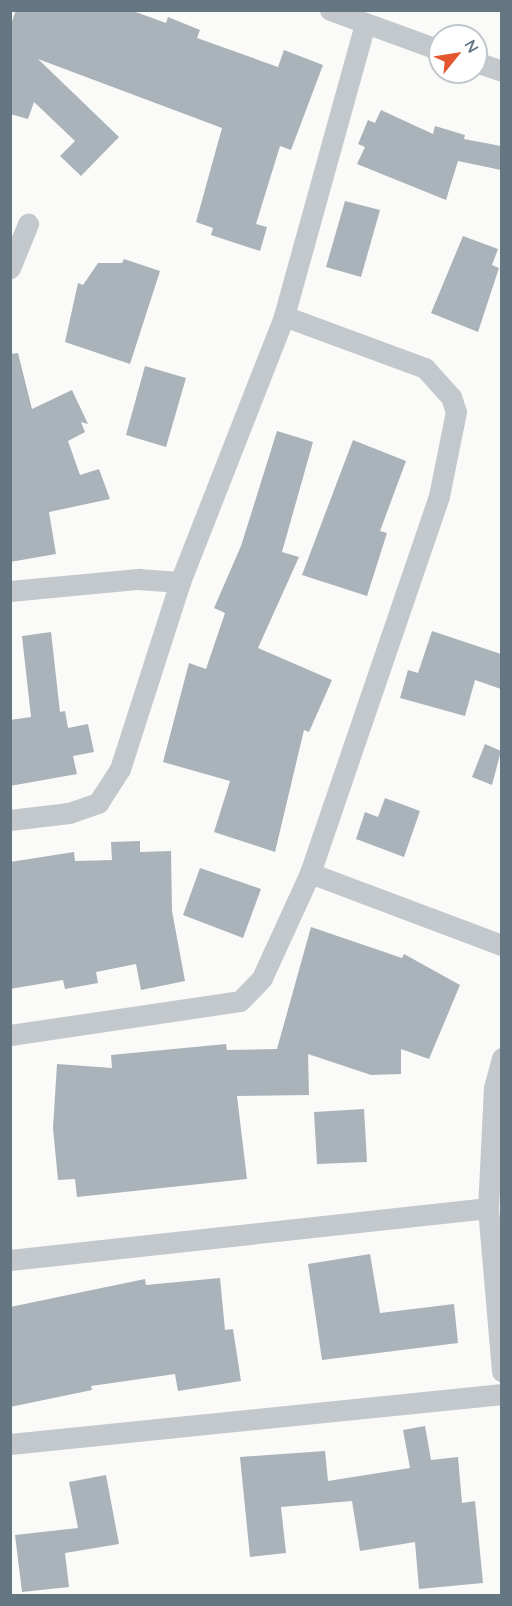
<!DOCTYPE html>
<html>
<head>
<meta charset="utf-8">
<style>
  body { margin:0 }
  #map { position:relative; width:512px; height:1606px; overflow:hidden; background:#fafaf8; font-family:Quicksand,sans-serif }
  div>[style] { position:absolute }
  .building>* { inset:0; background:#aab3b9 }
  .street>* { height:21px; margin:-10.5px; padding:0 10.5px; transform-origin:10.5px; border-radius:10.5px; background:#c3c8cc }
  span { translate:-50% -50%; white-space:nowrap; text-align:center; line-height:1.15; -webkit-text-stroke:6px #fff; paint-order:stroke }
  .frame { position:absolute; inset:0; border:12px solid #657683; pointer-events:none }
  .north { position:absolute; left:428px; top:24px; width:60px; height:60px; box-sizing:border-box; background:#fff; border:2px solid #c1c8cd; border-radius:50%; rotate:60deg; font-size:16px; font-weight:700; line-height:24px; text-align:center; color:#657683 }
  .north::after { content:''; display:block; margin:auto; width:21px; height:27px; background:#e4572e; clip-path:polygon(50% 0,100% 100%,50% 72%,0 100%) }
</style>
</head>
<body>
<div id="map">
  <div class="building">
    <div style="clip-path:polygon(16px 10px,130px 10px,166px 23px,168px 17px,200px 30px,197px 38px,278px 67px,284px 50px,323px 65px,291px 150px,280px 146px,256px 224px,267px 227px,260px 251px,211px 235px,213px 228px,196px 222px,222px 128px,38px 59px,119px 137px,81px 176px,60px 156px,75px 141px,34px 102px,28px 119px,10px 114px,10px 27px)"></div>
    <div style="clip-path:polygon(381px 110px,433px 134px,435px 126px,465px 135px,464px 139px,501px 146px,501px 170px,458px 161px,446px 200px,357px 164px,365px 147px,358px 144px,368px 120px,375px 123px)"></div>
    <div style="clip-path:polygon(345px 201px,380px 210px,361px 277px,326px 267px)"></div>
    <div style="clip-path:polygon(463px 236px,498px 249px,492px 265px,499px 268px,478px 332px,431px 313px)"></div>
    <div style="clip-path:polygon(124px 259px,160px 271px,130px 364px,65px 342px,78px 283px,83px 285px,98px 263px,122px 263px)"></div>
    <div style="clip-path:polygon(18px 353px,32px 409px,72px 390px,88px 424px,81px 422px,85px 432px,68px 441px,80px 475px,99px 469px,110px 499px,49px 512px,56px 554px,10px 562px,10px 354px)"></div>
    <div style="clip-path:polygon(145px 366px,186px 378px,166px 447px,126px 435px)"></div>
    <div style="clip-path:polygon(277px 431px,313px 442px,282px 552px,299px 557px,258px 648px,332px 680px,309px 732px,304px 730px,275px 852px,214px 832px,230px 781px,163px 762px,189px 663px,206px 669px,225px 613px,214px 608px,241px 546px)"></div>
    <div style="clip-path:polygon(353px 440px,406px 461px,380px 531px,387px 533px,367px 596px,302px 575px)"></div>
    <div style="clip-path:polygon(432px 631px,501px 654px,501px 689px,475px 680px,465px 716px,400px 698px,408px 670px,418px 673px)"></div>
    <div style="clip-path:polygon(51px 632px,60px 712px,65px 711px,68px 728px,88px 724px,94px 752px,73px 756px,77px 774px,10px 786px,10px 720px,31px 717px,22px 636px)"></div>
    <div style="clip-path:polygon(485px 744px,501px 751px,492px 785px,472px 777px)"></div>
    <div style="clip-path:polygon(385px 798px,420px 811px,404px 857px,356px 839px,365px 812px,378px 817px)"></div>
    <div style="clip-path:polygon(140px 841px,140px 852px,171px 851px,172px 911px,185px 981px,141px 990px,136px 964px,96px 972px,98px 983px,65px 989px,63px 980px,10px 989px,10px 862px,74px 852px,75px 861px,112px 860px,111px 842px)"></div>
    <div style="clip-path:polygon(200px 868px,261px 889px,243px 938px,183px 915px)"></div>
    <div style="clip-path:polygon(311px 927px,402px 958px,404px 954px,460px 985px,429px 1059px,401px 1049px,401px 1074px,371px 1075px,308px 1054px,309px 1095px,237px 1096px,247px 1179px,77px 1197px,75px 1179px,58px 1180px,53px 1128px,57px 1064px,112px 1068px,111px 1055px,226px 1044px,227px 1050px,277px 1049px)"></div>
    <div style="clip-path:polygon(364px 1109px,367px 1162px,317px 1164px,314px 1112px)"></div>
    <div style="clip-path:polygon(370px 1254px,380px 1313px,454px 1304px,458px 1343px,322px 1360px,308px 1264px)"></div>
    <div style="clip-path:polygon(220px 1278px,225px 1330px,233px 1329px,241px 1381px,178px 1391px,175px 1374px,91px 1386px,92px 1390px,10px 1407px,10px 1307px,145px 1279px,146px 1285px)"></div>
    <div style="clip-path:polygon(425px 1426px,431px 1460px,458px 1457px,462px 1503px,475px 1501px,483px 1583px,419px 1589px,415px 1542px,360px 1551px,352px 1501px,281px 1507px,286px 1553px,250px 1557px,240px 1457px,325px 1451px,328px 1481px,410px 1468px,403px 1430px)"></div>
    <div style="clip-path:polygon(106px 1475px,119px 1544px,65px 1553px,69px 1587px,22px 1592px,15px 1535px,78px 1528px,69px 1482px)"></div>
  </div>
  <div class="street">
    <div style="left:330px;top:10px;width:117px;rotate:20deg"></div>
    <div style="left:476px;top:62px;width:28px;rotate:19deg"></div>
    <div style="left:10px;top:268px;width:48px;rotate:-67.8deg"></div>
    <div style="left:10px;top:591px;width:129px;rotate:-5.4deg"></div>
    <div style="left:138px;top:579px;width:42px;rotate:4.1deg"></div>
    <div style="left:10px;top:820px;width:59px;rotate:-6.8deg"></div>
    <div style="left:69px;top:813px;width:31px;rotate:-19deg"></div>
    <div style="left:98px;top:803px;width:40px;rotate:-57.1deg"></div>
    <div style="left:120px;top:769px;width:196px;rotate:-72.2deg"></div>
    <div style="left:180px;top:582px;width:286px;rotate:-68.6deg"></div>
    <div style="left:284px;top:316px;width:303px;rotate:-74.5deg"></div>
    <div style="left:310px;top:873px;width:205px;rotate:20.6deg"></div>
    <div style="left:10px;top:1035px;width:232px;rotate:-8.4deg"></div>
    <div style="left:240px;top:1001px;width:32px;rotate:-46deg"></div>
    <div style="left:262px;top:978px;width:115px;rotate:-65.4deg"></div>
    <div style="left:310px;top:873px;width:398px;rotate:-71.1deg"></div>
    <div style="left:439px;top:496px;width:86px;rotate:-78.6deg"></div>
    <div style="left:456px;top:412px;width:16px;rotate:-108deg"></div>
    <div style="left:451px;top:397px;width:39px;rotate:-132deg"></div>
    <div style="left:425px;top:368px;width:150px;rotate:-159.8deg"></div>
    <div style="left:502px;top:1058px;width:30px;rotate:105deg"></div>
    <div style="left:494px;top:1087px;width:121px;rotate:92.8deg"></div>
    <div style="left:488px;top:1208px;width:164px;rotate:85.1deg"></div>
    <div style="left:10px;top:1260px;width:481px;rotate:-6.2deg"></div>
    <div style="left:10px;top:1444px;width:495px;rotate:-5.8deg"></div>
  </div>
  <div class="frame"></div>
  <div class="north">N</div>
</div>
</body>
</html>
